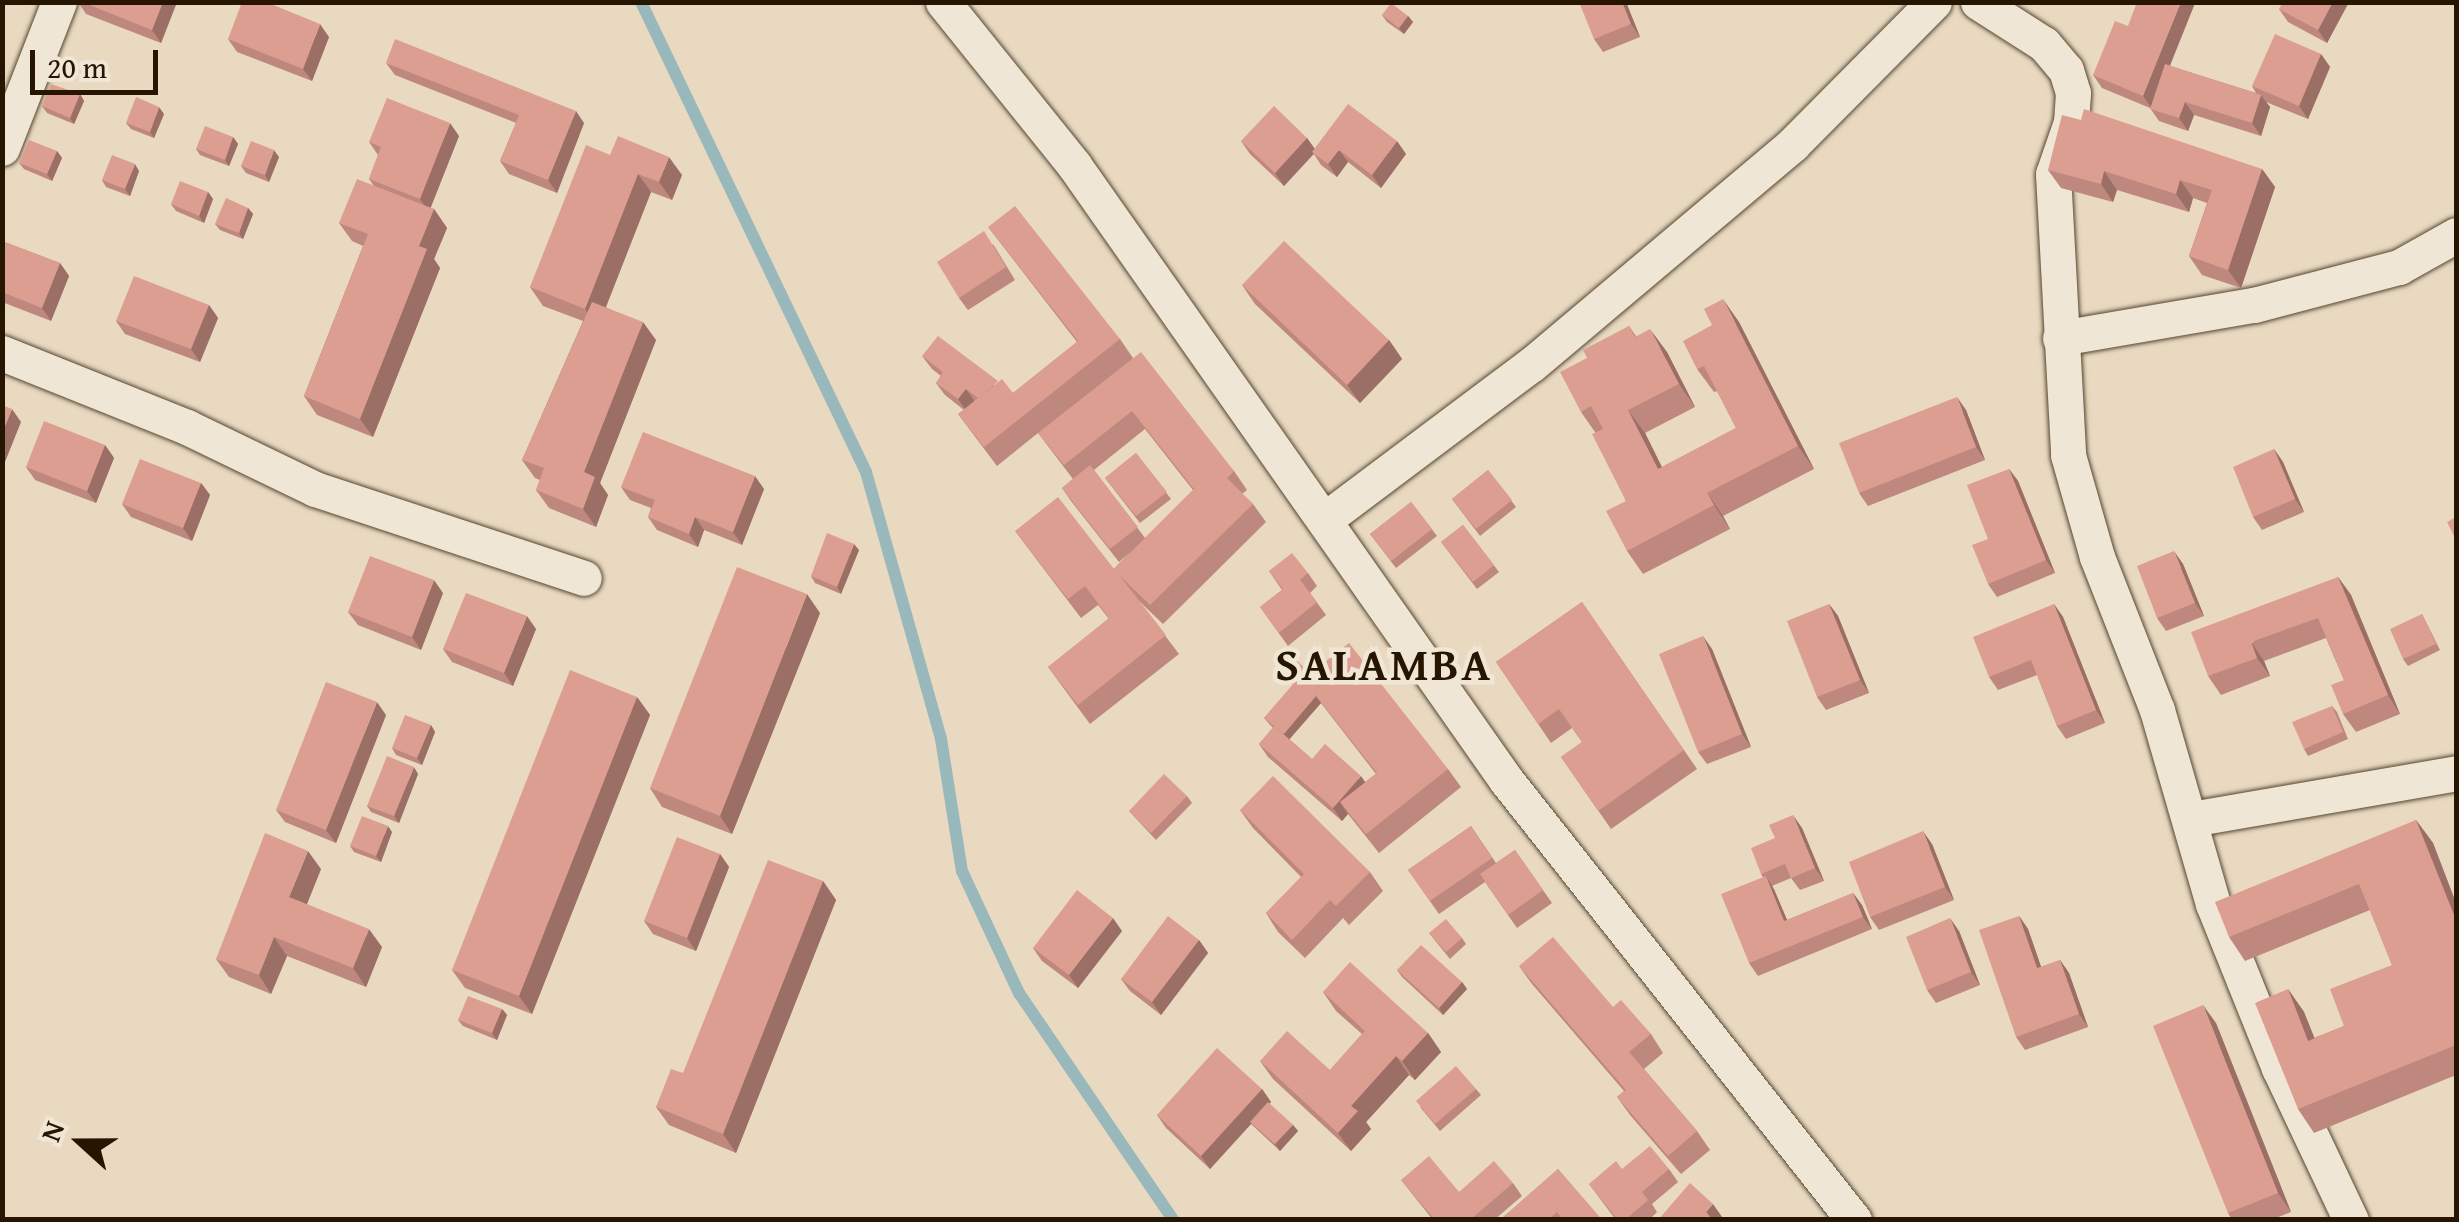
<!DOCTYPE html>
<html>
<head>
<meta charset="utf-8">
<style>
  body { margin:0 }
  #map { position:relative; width:2459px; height:1222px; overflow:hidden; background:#e8d9c0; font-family:"Gentium Book Plus",serif }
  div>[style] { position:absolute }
  .stream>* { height:12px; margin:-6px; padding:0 6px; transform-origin:6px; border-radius:6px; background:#99b8bb }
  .roads { filter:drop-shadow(0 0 2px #564631) drop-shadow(0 0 2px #564631) }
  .street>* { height:35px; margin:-17.5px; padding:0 17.5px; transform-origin:17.5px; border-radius:17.5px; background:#f0e6d6 }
  .wall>* { inset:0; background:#be887e }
  .shaded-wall>* { inset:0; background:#9b6f66 }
  .building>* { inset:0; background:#dd9e92 }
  span { translate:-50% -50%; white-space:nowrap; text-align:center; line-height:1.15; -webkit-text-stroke:9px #f0e6d6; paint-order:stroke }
  .district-label { font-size:45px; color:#261501; font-weight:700; letter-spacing:2.5px }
  .frame { position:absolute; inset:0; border:5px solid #261501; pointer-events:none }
  .north { position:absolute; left:30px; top:1092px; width:100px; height:100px; -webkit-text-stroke:8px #f0e6d6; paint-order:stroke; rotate:291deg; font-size:28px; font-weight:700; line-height:40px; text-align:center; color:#261501 }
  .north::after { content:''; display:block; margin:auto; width:35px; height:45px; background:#261501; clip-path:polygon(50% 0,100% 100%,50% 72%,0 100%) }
  .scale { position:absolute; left:30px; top:50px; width:128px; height:45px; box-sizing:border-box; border:5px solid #261501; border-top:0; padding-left:12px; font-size:30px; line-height:35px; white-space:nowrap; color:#261501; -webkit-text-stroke:8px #f0e6d6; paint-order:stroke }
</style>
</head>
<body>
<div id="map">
  <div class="stream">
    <div style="left:641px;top:2px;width:521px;rotate:64.42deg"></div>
    <div style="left:866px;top:472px;width:277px;rotate:74.3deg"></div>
    <div style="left:941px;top:739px;width:134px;rotate:81deg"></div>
    <div style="left:962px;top:871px;width:135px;rotate:65deg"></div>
    <div style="left:1019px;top:993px;width:274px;rotate:55.8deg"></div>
  </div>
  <div class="roads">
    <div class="street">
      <div style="left:943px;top:2px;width:209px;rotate:51.2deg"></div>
      <div style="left:1074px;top:165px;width:752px;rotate:54.91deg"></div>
      <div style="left:1506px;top:780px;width:561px;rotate:51.66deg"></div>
      <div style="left:1978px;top:2px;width:78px;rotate:32.5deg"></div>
      <div style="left:2044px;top:44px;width:34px;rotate:50deg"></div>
      <div style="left:2066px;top:70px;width:24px;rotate:73deg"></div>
      <div style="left:2073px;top:93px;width:29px;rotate:94deg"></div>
      <div style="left:2071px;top:122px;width:55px;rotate:109.1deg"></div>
      <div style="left:2053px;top:174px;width:281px;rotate:86.9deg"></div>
      <div style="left:2068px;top:455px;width:106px;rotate:74.1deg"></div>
      <div style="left:2097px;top:557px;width:164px;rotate:68.6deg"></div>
      <div style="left:2157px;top:710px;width:202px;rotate:73.9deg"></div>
      <div style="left:2213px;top:904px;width:177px;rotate:68.1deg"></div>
      <div style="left:2279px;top:1068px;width:168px;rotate:64.7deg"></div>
      <div style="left:2px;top:148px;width:157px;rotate:-68.7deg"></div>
      <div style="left:2060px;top:338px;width:197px;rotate:-9.7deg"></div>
      <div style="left:2254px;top:305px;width:150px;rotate:-14.7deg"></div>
      <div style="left:2399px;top:267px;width:65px;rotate:-29.3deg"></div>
      <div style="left:2px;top:353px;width:199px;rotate:21.8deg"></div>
      <div style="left:187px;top:427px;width:142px;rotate:25.8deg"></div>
      <div style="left:315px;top:489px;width:283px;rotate:18.3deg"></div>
      <div style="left:1324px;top:520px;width:260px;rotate:-36.9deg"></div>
      <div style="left:1532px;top:364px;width:341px;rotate:-40.1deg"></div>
      <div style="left:1793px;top:144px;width:200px;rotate:-45.2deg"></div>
      <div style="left:2191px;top:819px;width:269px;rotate:-9.8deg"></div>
    </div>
  </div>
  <div class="wall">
    <div style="clip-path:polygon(78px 2px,177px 2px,161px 43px,86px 14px)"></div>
    <div style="clip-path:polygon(1626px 2px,1640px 37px,1603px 52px,1594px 39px)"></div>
    <div style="clip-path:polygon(2349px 2px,2327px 43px,2288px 22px,2279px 9px)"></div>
    <div style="clip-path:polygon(2195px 3px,2170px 66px,2256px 93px,2252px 86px,2321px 54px,2330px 67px,2308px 119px,2266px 102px,2270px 107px,2261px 136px,2194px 115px,2188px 131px,2159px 121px,2150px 108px,2102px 88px,2093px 75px,2128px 26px)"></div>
    <div style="clip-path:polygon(1382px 15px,1408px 16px,1413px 22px,1404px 34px,1387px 22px)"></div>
    <div style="clip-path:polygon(329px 37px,312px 81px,237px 52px,228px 39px)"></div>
    <div style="clip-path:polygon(386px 63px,584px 123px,557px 193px,509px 174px,500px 161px,516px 123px,395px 75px)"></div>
    <div style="clip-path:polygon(80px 94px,84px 101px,74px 124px,47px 113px,42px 106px)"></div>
    <div style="clip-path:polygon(164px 114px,154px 138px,131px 129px,126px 123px)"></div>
    <div style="clip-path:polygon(459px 136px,430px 208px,434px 209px,447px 228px,434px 259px,440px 268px,373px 437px,317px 415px,304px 396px,363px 246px,352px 241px,339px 223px,374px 186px,369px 179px,378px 155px,369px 142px)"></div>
    <div style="clip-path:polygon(233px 137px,238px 144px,229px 166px,200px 155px,196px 149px)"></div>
    <div style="clip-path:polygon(1307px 138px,1315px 149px,1406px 154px,1381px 188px,1348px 162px,1337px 177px,1321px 165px,1314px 154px,1284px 186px,1250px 154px,1241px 141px)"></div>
    <div style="clip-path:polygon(57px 151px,62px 158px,52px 181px,24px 169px,19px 163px)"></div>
    <div style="clip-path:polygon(610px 155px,682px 175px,672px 200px,651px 192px,606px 307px,656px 340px,600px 483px,608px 495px,596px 527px,549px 508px,536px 490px,540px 480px,535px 478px,522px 460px,583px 321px,543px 306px,530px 287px)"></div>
    <div style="clip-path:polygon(279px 157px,269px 182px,246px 173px,241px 166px)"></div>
    <div style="clip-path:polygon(2262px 169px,2275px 187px,2241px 288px,2202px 275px,2189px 256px,2207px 203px,2193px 198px,2189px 212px,2117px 190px,2113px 202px,2061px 188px,2048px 170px)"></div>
    <div style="clip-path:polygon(139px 171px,130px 196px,106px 187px,102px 180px)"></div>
    <div style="clip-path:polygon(208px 192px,213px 199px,204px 223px,176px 211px,171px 204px)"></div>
    <div style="clip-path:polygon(248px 208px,253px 214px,243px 239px,220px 230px,215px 224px)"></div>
    <div style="clip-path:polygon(evenodd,988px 227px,1120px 339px,1133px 358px,1234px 471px,1247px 490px,1242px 494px,1253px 504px,1266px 522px,1163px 624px,1138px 600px,1179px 654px,1090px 724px,1048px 667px,1109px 619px,1098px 605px,1081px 618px,1015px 531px,1114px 569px,1129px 553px,1119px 562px,1071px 501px,1062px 488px,1073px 479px,1038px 433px,997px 466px,958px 414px,964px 410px,945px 395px,936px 383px,941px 376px,932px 369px,922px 356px,1013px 393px,1077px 342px,988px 227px,1145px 429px,1193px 490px,1145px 538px,1094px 470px,1145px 429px)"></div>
    <div style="clip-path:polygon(2px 241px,60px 263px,69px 276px,51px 321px,2px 302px)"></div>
    <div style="clip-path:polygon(993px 244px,1015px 280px,968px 310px,959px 298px)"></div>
    <div style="clip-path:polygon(1242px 285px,1389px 340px,1402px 359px,1360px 403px,1255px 304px)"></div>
    <div style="clip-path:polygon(209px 305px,218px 318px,200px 362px,125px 334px,116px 321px)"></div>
    <div style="clip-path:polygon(1739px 322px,1814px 469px,1723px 516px,1730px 529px,1643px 574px,1627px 551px,1626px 501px,1595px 432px,1581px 412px,1587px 358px,1629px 326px,1636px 336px,1667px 352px,1695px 407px,1645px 433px,1662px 467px,1736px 428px,1717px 391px,1714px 392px,1697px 369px)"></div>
    <div style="clip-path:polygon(1966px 410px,1985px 460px,1868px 506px,1859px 493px)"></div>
    <div style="clip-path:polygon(105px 445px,114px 458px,96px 503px,35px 480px,26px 467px)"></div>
    <div style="clip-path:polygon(2274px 449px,2283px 462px,2304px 512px,2262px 530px,2253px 517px)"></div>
    <div style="clip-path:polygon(1136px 453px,1171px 499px,1140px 523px,1105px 478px)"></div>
    <div style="clip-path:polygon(2009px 469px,2018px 481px,2055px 573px,1997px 597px,1988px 584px,1988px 539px)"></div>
    <div style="clip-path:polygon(1488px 470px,1516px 507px,1480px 536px,1452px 499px)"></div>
    <div style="clip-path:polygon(201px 483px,210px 495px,192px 541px,131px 517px,122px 504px)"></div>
    <div style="clip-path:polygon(621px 487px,764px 489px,742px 545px,704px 530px,698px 547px,657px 530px,648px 517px,651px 508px,630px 500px)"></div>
    <div style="clip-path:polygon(1411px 502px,1437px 536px,1396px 568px,1370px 534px)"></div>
    <div style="clip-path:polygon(1463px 525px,1499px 572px,1477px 589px,1441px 542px)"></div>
    <div style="clip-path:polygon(859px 550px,841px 594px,815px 583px,811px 576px)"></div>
    <div style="clip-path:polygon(2183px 564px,2204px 616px,2166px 631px,2157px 618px)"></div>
    <div style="clip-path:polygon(1269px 571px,1308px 573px,1317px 586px,1310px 593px,1326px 615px,1288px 646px,1260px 607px,1282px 590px)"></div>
    <div style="clip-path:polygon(2338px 577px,2351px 595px,2400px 714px,2356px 732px,2343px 714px,2344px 680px,2326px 638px,2264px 661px,2270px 676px,2221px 695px,2208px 676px)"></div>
    <div style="clip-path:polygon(443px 593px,421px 650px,358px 625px,348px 612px)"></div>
    <div style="clip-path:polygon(1582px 602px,1697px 769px,1611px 829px,1561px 757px,1582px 742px,1572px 728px,1551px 743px,1496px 662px)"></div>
    <div style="clip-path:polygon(1829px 604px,1838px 616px,1869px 693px,1826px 710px,1817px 697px)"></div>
    <div style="clip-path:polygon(2054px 604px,2063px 617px,2105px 723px,2066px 739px,2057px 726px,2037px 675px,1998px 690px,1989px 677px)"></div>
    <div style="clip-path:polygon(820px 613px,732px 834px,662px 807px,650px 788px)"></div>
    <div style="clip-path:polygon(2422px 614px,2440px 650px,2408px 666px,2403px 659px)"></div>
    <div style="clip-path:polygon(536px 629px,513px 686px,452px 662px,443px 649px)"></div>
    <div style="clip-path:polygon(1712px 649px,1751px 747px,1707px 764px,1698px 752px)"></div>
    <div style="clip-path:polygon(evenodd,1284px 674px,1322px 684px,1448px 769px,1461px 787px,1379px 853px,1348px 814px,1342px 821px,1268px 757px,1259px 744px,1273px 728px,1264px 718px,1293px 685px,1284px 674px,1321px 703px,1376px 774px,1365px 782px,1312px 759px,1289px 739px,1321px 703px)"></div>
    <div style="clip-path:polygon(637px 697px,650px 715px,532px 1014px,465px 988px,452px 970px)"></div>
    <div style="clip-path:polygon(2332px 706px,2337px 712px,2348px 739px,2308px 756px,2304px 749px)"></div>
    <div style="clip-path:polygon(386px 715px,336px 843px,285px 822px,276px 810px)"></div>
    <div style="clip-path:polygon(431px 725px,435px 732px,422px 765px,396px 755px,392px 748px)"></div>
    <div style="clip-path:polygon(418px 774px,399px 823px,371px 812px,367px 806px)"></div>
    <div style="clip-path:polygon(1187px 796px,1192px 803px,1156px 840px,1129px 811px)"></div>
    <div style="clip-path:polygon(1240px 810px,1370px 872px,1383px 891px,1349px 925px,1343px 918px,1305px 958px,1278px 932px,1266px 913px,1301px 877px,1253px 828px)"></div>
    <div style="clip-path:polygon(2416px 820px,2433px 843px,2456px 903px,2456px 1075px,2314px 1133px,2298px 1109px,2288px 989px,2304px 1012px,2314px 1038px,2344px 1026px,2392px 965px,2370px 910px,2245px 961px,2229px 937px)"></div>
    <div style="clip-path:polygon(1471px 826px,1496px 863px,1515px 850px,1552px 903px,1517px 928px,1485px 882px,1439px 914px,1408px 870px)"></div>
    <div style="clip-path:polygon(1802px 828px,1824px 881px,1800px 890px,1791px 878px,1772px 886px,1787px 920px,1853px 893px,1862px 905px,1872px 929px,1758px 976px,1749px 963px,1763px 877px,1761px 874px)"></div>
    <div style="clip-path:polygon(392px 832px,381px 862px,354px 852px,350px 846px)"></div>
    <div style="clip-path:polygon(1932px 844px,1954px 900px,1879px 930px,1870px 917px)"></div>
    <div style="clip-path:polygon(720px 854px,729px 867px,696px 951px,653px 934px,644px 921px)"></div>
    <div style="clip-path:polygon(321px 869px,307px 904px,382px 947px,366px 987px,287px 956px,271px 994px,229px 977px,216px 959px)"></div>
    <div style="clip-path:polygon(823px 881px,836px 900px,736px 1153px,669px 1125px,656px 1107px,683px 1073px)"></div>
    <div style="clip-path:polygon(2019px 916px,2028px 929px,2041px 967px,2060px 960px,2069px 973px,2088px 1027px,2025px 1050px,2016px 1037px)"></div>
    <div style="clip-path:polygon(1122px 931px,1078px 988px,1042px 961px,1033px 948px)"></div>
    <div style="clip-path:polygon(1959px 931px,1980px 985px,1936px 1003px,1927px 990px)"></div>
    <div style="clip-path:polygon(1429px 933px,1462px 938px,1466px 944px,1450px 959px)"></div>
    <div style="clip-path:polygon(1199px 940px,1208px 953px,1161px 1015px,1130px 991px,1121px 979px)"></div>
    <div style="clip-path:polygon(1519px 966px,1613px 1007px,1651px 1034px,1663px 1053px,1644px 1069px,1697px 1131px,1710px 1150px,1681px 1174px,1630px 1115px,1617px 1097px,1624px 1091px,1532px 984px)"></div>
    <div style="clip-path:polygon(1397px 970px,1462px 982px,1467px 989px,1443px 1015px,1402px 977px)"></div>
    <div style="clip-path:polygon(1323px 992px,1428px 1033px,1441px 1052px,1415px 1080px,1409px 1075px,1366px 1122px,1371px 1129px,1351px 1151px,1273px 1079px,1260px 1061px,1330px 1070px,1362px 1034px,1336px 1011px)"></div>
    <div style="clip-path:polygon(502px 1009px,507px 1015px,497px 1040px,463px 1026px,458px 1020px)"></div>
    <div style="clip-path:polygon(2216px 1023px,2291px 1212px,2271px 1220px,2232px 1220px,2228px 1213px)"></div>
    <div style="clip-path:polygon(1262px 1089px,1271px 1102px,1269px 1104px,1293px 1125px,1298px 1131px,1280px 1151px,1251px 1124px,1210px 1169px,1166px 1128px,1157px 1115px)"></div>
    <div style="clip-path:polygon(1476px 1089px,1481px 1095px,1440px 1131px,1420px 1107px)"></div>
    <div style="clip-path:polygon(1558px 1169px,1602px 1220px,1500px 1220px)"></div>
    <div style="clip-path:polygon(1622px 1169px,1669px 1169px,1678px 1182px,1652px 1204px,1657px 1212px,1649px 1220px,1616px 1220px,1589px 1184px)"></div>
    <div style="clip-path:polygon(1401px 1180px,1459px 1192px,1513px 1183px,1522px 1196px,1494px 1220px,1433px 1220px)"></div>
  </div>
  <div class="shaded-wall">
    <div style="clip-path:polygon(163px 2px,177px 2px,161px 43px,152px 30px)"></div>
    <div style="clip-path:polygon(1622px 2px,1626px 2px,1640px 37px,1631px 24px)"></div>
    <div style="clip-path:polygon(2181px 2px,2195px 3px,2152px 109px,2143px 96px)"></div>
    <div style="clip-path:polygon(2333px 2px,2349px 2px,2327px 43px,2318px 30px)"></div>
    <div style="clip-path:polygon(1408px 16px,1413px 22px,1404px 34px,1399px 28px)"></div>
    <div style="clip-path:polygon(320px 24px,329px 37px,312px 81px,303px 69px)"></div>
    <div style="clip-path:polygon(2321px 54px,2330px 67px,2308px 119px,2299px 106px)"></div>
    <div style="clip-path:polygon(80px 94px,84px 101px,74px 124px,70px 118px)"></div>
    <div style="clip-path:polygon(2261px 95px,2270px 107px,2261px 136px,2252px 123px)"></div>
    <div style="clip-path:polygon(2185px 102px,2194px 115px,2188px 131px,2179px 118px)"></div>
    <div style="clip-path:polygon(159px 107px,164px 114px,154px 138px,150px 132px)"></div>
    <div style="clip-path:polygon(576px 111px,584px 123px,557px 193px,548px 180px)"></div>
    <div style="clip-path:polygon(450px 123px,459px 136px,429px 212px,420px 199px)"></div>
    <div style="clip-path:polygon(233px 137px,238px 144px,229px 166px,225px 160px)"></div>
    <div style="clip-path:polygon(1307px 138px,1316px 151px,1284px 186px,1275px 173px)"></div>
    <div style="clip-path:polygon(1397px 141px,1406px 154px,1381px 188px,1372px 175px)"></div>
    <div style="clip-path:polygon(274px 150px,279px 157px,269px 182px,265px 175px)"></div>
    <div style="clip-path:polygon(1339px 150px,1348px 162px,1337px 177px,1328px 164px)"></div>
    <div style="clip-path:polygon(57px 151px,62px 158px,52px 181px,47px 174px)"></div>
    <div style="clip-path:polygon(669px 157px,682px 175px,672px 200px,659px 182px)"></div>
    <div style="clip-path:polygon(135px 164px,139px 171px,130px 196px,125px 189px)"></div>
    <div style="clip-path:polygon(2262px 169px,2275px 187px,2241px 288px,2228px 270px)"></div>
    <div style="clip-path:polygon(2104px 171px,2117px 190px,2113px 202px,2101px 184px)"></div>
    <div style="clip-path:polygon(638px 174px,651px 192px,598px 327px,585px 309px)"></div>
    <div style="clip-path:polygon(2180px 180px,2193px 198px,2189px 212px,2176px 194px)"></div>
    <div style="clip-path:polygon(208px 192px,213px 199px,204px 223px,199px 216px)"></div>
    <div style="clip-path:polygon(248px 208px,253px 214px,243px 239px,239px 233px)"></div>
    <div style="clip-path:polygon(434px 209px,447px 228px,434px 259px,440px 268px,373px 437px,360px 419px,419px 246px)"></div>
    <div style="clip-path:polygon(60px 263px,69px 276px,51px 321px,42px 308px)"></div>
    <div style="clip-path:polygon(1723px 299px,1739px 322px,1814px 469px,1798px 446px)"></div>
    <div style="clip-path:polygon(209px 305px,218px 318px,200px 362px,191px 349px)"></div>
    <div style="clip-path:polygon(643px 322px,656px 340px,600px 483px,608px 495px,596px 527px,583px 509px,584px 472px)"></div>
    <div style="clip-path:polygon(1650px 329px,1667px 352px,1695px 407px,1679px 384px)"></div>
    <div style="clip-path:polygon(1389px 340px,1402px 359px,1360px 403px,1347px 385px)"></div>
    <div style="clip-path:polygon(966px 389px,975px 402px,967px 412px,958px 399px)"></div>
    <div style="clip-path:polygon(1957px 397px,1966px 410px,1985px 460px,1976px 447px)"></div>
    <div style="clip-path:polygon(12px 409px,21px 422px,3px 467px,2px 433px)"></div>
    <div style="clip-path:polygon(1628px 410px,1645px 433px,1674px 492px,1658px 469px)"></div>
    <div style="clip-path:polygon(105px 445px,114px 458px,96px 503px,87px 491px)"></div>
    <div style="clip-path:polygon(2274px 449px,2283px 462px,2304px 512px,2295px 499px)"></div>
    <div style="clip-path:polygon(2009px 469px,2018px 481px,2055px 573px,2046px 560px)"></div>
    <div style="clip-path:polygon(755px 476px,764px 489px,742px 545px,733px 532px)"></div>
    <div style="clip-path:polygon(201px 483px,210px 495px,192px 541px,183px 528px)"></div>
    <div style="clip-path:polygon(1707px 493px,1723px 516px,1730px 529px,1714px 505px)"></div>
    <div style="clip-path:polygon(695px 517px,704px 530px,698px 547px,689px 534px)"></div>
    <div style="clip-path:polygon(854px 544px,859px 550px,841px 594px,837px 587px)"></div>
    <div style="clip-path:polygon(2174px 551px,2183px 564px,2204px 616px,2195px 603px)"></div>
    <div style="clip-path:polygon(2338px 577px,2351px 595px,2400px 714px,2388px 695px)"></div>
    <div style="clip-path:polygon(434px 580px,443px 593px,421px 650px,412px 637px)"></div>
    <div style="clip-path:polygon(807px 594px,820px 613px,732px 834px,720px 816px)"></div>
    <div style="clip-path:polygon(1829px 604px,1838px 616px,1869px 693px,1860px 680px)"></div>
    <div style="clip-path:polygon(2054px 604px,2063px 617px,2105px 723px,2096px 710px)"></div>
    <div style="clip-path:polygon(527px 616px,536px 629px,513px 686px,504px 673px)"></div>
    <div style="clip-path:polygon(1703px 636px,1712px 649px,1751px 747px,1742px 734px)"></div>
    <div style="clip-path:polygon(2251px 642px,2264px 661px,2270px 676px,2257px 658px)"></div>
    <div style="clip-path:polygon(1316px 696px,1321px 703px,1288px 741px,1283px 734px)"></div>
    <div style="clip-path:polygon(637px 697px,650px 715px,532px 1014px,519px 996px)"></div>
    <div style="clip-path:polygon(377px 702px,386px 715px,336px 843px,326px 830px)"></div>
    <div style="clip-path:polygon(431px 725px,435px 732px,422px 765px,417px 758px)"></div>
    <div style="clip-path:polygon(414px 767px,418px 774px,399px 823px,394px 816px)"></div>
    <div style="clip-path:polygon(1361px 776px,1370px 789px,1340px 802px,1348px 814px,1342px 821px,1333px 808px)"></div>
    <div style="clip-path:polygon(1793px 815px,1802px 828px,1824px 881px,1815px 868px)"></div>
    <div style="clip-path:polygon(2416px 820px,2433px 843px,2456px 903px,2456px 920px)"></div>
    <div style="clip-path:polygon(388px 826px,392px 832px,381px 862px,376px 856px)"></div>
    <div style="clip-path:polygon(1923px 831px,1932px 844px,1954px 900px,1945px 887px)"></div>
    <div style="clip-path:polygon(308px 851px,321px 869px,302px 916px,289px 897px)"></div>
    <div style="clip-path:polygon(720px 854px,729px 867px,696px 951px,687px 938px)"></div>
    <div style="clip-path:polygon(1766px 876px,1774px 889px,1793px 934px,1784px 921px)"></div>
    <div style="clip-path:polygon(823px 881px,836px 900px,736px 1153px,723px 1134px)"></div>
    <div style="clip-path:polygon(1853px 893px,1862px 905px,1872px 929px,1863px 917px)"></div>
    <div style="clip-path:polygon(2019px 916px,2028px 929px,2046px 981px,2037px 968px)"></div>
    <div style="clip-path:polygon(1113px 918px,1122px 931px,1078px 988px,1069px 975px)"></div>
    <div style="clip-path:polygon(1950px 918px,1959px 931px,1980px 985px,1971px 972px)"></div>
    <div style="clip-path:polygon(369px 929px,382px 947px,366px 987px,353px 968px)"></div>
    <div style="clip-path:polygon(274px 937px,287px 956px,271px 994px,259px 975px)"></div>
    <div style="clip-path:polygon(1199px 940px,1208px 953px,1161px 1015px,1152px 1002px)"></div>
    <div style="clip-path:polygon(2060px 960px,2069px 973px,2088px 1027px,2079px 1014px)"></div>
    <div style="clip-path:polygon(1462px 982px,1467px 989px,1443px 1015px,1439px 1008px)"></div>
    <div style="clip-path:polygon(2288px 989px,2304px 1012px,2325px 1064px,2308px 1041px)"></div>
    <div style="clip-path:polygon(2203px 1005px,2216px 1023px,2291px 1212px,2278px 1193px)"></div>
    <div style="clip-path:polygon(502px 1009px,507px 1015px,497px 1040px,492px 1033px)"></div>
    <div style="clip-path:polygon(1428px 1033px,1441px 1052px,1415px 1080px,1402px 1061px)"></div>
    <div style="clip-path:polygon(1396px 1056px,1409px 1075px,1366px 1122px,1371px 1129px,1351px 1151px,1338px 1133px,1351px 1106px)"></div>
    <div style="clip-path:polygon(1262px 1089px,1271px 1102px,1210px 1169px,1201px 1156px)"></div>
    <div style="clip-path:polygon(1293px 1125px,1298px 1131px,1280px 1151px,1275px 1144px)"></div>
    <div style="clip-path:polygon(1713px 1204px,1722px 1217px,1720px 1220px,1712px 1220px,1706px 1212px)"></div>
  </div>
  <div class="building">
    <div style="clip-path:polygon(82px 2px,163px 2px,152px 30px)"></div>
    <div style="clip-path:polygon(242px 2px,266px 2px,320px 24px,303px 69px,228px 39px)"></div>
    <div style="clip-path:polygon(1579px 2px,1622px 2px,1631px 24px,1594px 39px)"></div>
    <div style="clip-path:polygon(2137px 2px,2181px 2px,2143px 96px,2093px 75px,2115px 21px,2128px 26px)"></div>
    <div style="clip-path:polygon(2283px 2px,2333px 2px,2318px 30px,2279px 9px)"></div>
    <div style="clip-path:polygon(1391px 3px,1408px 16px,1399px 28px,1382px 15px)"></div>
    <div style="clip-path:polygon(2275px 34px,2321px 54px,2299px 106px,2252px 86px)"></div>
    <div style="clip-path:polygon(395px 39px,576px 111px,548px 180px,500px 161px,519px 115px,386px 63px)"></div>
    <div style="clip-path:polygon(2165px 64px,2261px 95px,2252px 123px,2185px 102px,2179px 118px,2150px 109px)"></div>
    <div style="clip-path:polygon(51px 84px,80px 94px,70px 118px,42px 106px)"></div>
    <div style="clip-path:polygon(136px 97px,159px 107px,150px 132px,126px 123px)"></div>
    <div style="clip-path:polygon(387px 98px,450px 123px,420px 199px,369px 179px,381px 147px,369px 142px)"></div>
    <div style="clip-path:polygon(1348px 104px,1397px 141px,1372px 175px,1339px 150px,1328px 164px,1312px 152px)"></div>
    <div style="clip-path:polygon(1274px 106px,1307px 138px,1275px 173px,1241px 141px)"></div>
    <div style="clip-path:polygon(2084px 109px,2262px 169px,2228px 270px,2189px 256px,2212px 190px,2180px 180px,2176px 194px,2104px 171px,2101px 184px,2048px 170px,2062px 115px,2081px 120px)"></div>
    <div style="clip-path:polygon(205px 126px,233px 137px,225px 160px,196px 149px)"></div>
    <div style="clip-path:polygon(618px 136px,669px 157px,659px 182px,638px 174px,585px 309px,530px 287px,586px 145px,610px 155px)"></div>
    <div style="clip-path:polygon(29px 140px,57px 151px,47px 174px,19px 163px)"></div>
    <div style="clip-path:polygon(251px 141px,274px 150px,265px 175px,241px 166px)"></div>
    <div style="clip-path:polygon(112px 155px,135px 164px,125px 189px,102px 180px)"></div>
    <div style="clip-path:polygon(357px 179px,434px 209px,419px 246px,427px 249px,360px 419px,304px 396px,368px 234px,339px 223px)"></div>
    <div style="clip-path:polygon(180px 181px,208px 192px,199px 216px,171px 204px)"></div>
    <div style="clip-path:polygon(226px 198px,248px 208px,239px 233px,215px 224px)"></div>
    <div style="clip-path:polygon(1015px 206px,1120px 339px,984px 447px,958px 414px,1002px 379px,1013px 393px,1078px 341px,988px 227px)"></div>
    <div style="clip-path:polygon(984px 231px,1006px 267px,959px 298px,937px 262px)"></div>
    <div style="clip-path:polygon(2px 241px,60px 263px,42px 308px,2px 292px)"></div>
    <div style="clip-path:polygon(1284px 241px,1389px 340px,1347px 385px,1242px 285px)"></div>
    <div style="clip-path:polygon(134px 276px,209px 305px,191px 349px,116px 321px)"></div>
    <div style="clip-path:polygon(1723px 299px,1798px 446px,1707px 493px,1714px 505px,1627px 551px,1606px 511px,1626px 501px,1592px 434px,1603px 429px,1591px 406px,1581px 412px,1560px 372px,1587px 358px,1583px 350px,1629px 326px,1635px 337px,1650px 329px,1679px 384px,1628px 410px,1658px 469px,1736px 428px,1704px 366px,1697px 369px,1683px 341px,1712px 325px,1704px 309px)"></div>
    <div style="clip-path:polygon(592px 302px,643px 322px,584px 472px,595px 477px,583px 509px,536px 490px,544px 468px,522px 460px)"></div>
    <div style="clip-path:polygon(938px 336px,998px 381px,995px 384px,978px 398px,966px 389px,958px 399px,936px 383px,943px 372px,922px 356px)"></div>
    <div style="clip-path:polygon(1141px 352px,1234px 471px,1227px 478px,1253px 504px,1150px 605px,1119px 575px,1166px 635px,1078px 705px,1048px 667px,1109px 618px,1085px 586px,1068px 599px,1015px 531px,1058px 497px,1114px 569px,1194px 489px,1132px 411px,1064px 465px,1038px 433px)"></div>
    <div style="clip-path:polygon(1957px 397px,1976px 447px,1859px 493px,1839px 443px)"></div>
    <div style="clip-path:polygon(2px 405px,12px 409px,2px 433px)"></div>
    <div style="clip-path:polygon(44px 421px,105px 445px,87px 491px,26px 467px)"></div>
    <div style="clip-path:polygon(643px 432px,755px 476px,733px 532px,695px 517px,689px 534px,648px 517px,655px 500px,621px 487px)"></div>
    <div style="clip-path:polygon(2274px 449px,2295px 499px,2253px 517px,2233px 467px)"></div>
    <div style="clip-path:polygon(1136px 453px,1167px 492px,1136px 516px,1105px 478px)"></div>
    <div style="clip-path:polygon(140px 459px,201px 483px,183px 528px,122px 504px)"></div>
    <div style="clip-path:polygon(1090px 465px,1138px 527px,1110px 549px,1062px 488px)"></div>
    <div style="clip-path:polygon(2009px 469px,2046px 560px,1988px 584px,1972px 545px,1988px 539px,1967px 485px)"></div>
    <div style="clip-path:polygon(1488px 470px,1512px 500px,1476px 529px,1452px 499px)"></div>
    <div style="clip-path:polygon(1411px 502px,1432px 529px,1391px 561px,1370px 534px)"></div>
    <div style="clip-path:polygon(2456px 517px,2456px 540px,2447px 522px)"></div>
    <div style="clip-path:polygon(1463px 525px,1494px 565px,1473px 582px,1441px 542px)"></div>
    <div style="clip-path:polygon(827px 533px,854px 544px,837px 587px,811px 576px)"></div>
    <div style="clip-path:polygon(2174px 551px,2195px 603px,2157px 618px,2137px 566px)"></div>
    <div style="clip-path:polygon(1292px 553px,1308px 573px,1300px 580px,1317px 602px,1279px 633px,1260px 607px,1283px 589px,1269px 571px)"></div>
    <div style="clip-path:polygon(370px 556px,434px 580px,412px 637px,348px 612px)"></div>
    <div style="clip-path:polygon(737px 567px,807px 594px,720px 816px,650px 788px)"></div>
    <div style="clip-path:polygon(2338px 577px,2388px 695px,2343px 714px,2331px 685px,2344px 680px,2318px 618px,2251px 642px,2257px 658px,2208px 676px,2191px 632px)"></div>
    <div style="clip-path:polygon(466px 593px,527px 616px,504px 673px,443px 649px)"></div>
    <div style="clip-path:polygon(1582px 602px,1684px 750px,1598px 811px,1561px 757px,1582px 742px,1559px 709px,1538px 724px,1496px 662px)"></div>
    <div style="clip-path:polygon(1829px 604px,1860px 680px,1817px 697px,1787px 621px)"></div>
    <div style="clip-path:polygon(2054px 604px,2096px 710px,2057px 726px,2031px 660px,1989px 677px,1973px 637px)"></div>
    <div style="clip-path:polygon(2422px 614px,2436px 644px,2403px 659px,2390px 629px)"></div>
    <div style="clip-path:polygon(1703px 636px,1742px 734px,1698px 752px,1659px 654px)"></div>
    <div style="clip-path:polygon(1349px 643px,1448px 769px,1366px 834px,1340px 802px,1377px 773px,1313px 692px,1331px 677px,1321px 665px)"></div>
    <div style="clip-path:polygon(1296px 660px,1322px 684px,1313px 692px,1316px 696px,1284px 734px,1264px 718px,1294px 683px,1284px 674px)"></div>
    <div style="clip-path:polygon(570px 670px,637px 697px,519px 996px,452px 970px)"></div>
    <div style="clip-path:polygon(326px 682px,377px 702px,326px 830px,276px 810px)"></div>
    <div style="clip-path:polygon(2332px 706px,2343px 732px,2304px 749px,2292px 722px)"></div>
    <div style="clip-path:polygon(405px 715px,431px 725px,417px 758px,392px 748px)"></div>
    <div style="clip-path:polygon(1274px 726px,1312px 759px,1325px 744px,1361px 776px,1333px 808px,1259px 744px)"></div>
    <div style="clip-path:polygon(387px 756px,414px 767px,394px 816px,367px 806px)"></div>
    <div style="clip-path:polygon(1164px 774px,1187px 796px,1151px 833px,1129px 811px)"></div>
    <div style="clip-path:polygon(1273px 776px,1370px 872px,1336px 906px,1330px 900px,1292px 940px,1266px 913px,1304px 874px,1240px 810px)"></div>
    <div style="clip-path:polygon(1793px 815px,1815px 868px,1791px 878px,1785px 864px,1761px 874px,1751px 848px,1775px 838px,1769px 825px)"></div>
    <div style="clip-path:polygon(362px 816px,388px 826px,376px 856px,350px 846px)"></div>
    <div style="clip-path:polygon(2416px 820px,2456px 920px,2456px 1045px,2298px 1109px,2255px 1003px,2288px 989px,2308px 1041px,2344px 1026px,2330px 989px,2392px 965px,2359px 884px,2229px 937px,2215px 902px)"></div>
    <div style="clip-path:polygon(1471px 826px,1492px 858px,1430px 901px,1408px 870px)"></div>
    <div style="clip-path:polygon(1923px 831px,1945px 887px,1870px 917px,1849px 862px)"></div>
    <div style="clip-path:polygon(265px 833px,308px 851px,289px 897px,369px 929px,353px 968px,274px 937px,259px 975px,216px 959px)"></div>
    <div style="clip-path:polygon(677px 837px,720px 854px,687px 938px,644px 921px)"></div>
    <div style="clip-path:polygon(1515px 850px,1543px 890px,1508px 915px,1480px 874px)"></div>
    <div style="clip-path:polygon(768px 860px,823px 881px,723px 1134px,656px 1107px,671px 1069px,683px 1073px)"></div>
    <div style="clip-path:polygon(1766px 876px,1784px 921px,1853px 893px,1863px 917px,1749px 963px,1721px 894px)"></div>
    <div style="clip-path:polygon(1077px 890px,1113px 918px,1069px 975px,1033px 948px)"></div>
    <div style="clip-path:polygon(1168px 916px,1199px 940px,1152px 1002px,1121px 979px)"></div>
    <div style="clip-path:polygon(2019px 916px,2037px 968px,2060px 960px,2079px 1014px,2016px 1037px,1979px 930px)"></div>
    <div style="clip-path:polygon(1950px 918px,1971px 972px,1927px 990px,1906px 937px)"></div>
    <div style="clip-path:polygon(1446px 919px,1462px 938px,1446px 952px,1429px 933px)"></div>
    <div style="clip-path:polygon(1553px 937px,1613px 1007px,1621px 1000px,1651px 1034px,1629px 1052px,1697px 1131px,1668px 1156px,1617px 1097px,1626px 1090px,1519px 966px)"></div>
    <div style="clip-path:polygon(1421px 945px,1462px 982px,1439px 1008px,1397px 970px)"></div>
    <div style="clip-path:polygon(1350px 962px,1428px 1033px,1402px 1061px,1396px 1056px,1351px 1106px,1358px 1111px,1338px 1133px,1260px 1061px,1287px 1031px,1330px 1070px,1365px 1031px,1323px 992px)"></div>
    <div style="clip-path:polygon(468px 996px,502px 1009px,492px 1033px,458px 1020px)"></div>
    <div style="clip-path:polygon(2203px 1005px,2278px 1193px,2228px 1213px,2153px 1026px)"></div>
    <div style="clip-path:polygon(1217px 1048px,1262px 1089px,1201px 1156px,1157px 1115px)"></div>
    <div style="clip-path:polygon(1456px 1066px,1476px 1089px,1435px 1124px,1416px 1101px)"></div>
    <div style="clip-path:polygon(1268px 1102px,1293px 1125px,1275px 1144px,1250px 1122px)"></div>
    <div style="clip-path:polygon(1650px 1146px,1669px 1169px,1642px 1192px,1648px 1200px,1625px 1220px,1618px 1220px,1589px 1184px,1616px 1161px,1622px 1169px)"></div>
    <div style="clip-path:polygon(1429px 1156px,1459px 1192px,1494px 1161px,1513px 1183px,1470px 1220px,1435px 1220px,1401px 1180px)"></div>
    <div style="clip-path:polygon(1558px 1169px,1602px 1220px,1563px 1220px,1557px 1212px,1548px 1220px,1500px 1220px)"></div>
    <div style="clip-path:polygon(1690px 1183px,1713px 1204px,1706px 1212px,1712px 1220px,1658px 1220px)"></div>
  </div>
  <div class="district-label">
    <span style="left:1384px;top:664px">SALAMBA</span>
  </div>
  <div class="frame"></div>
  <div class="north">N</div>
  <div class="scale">20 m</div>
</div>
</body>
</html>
